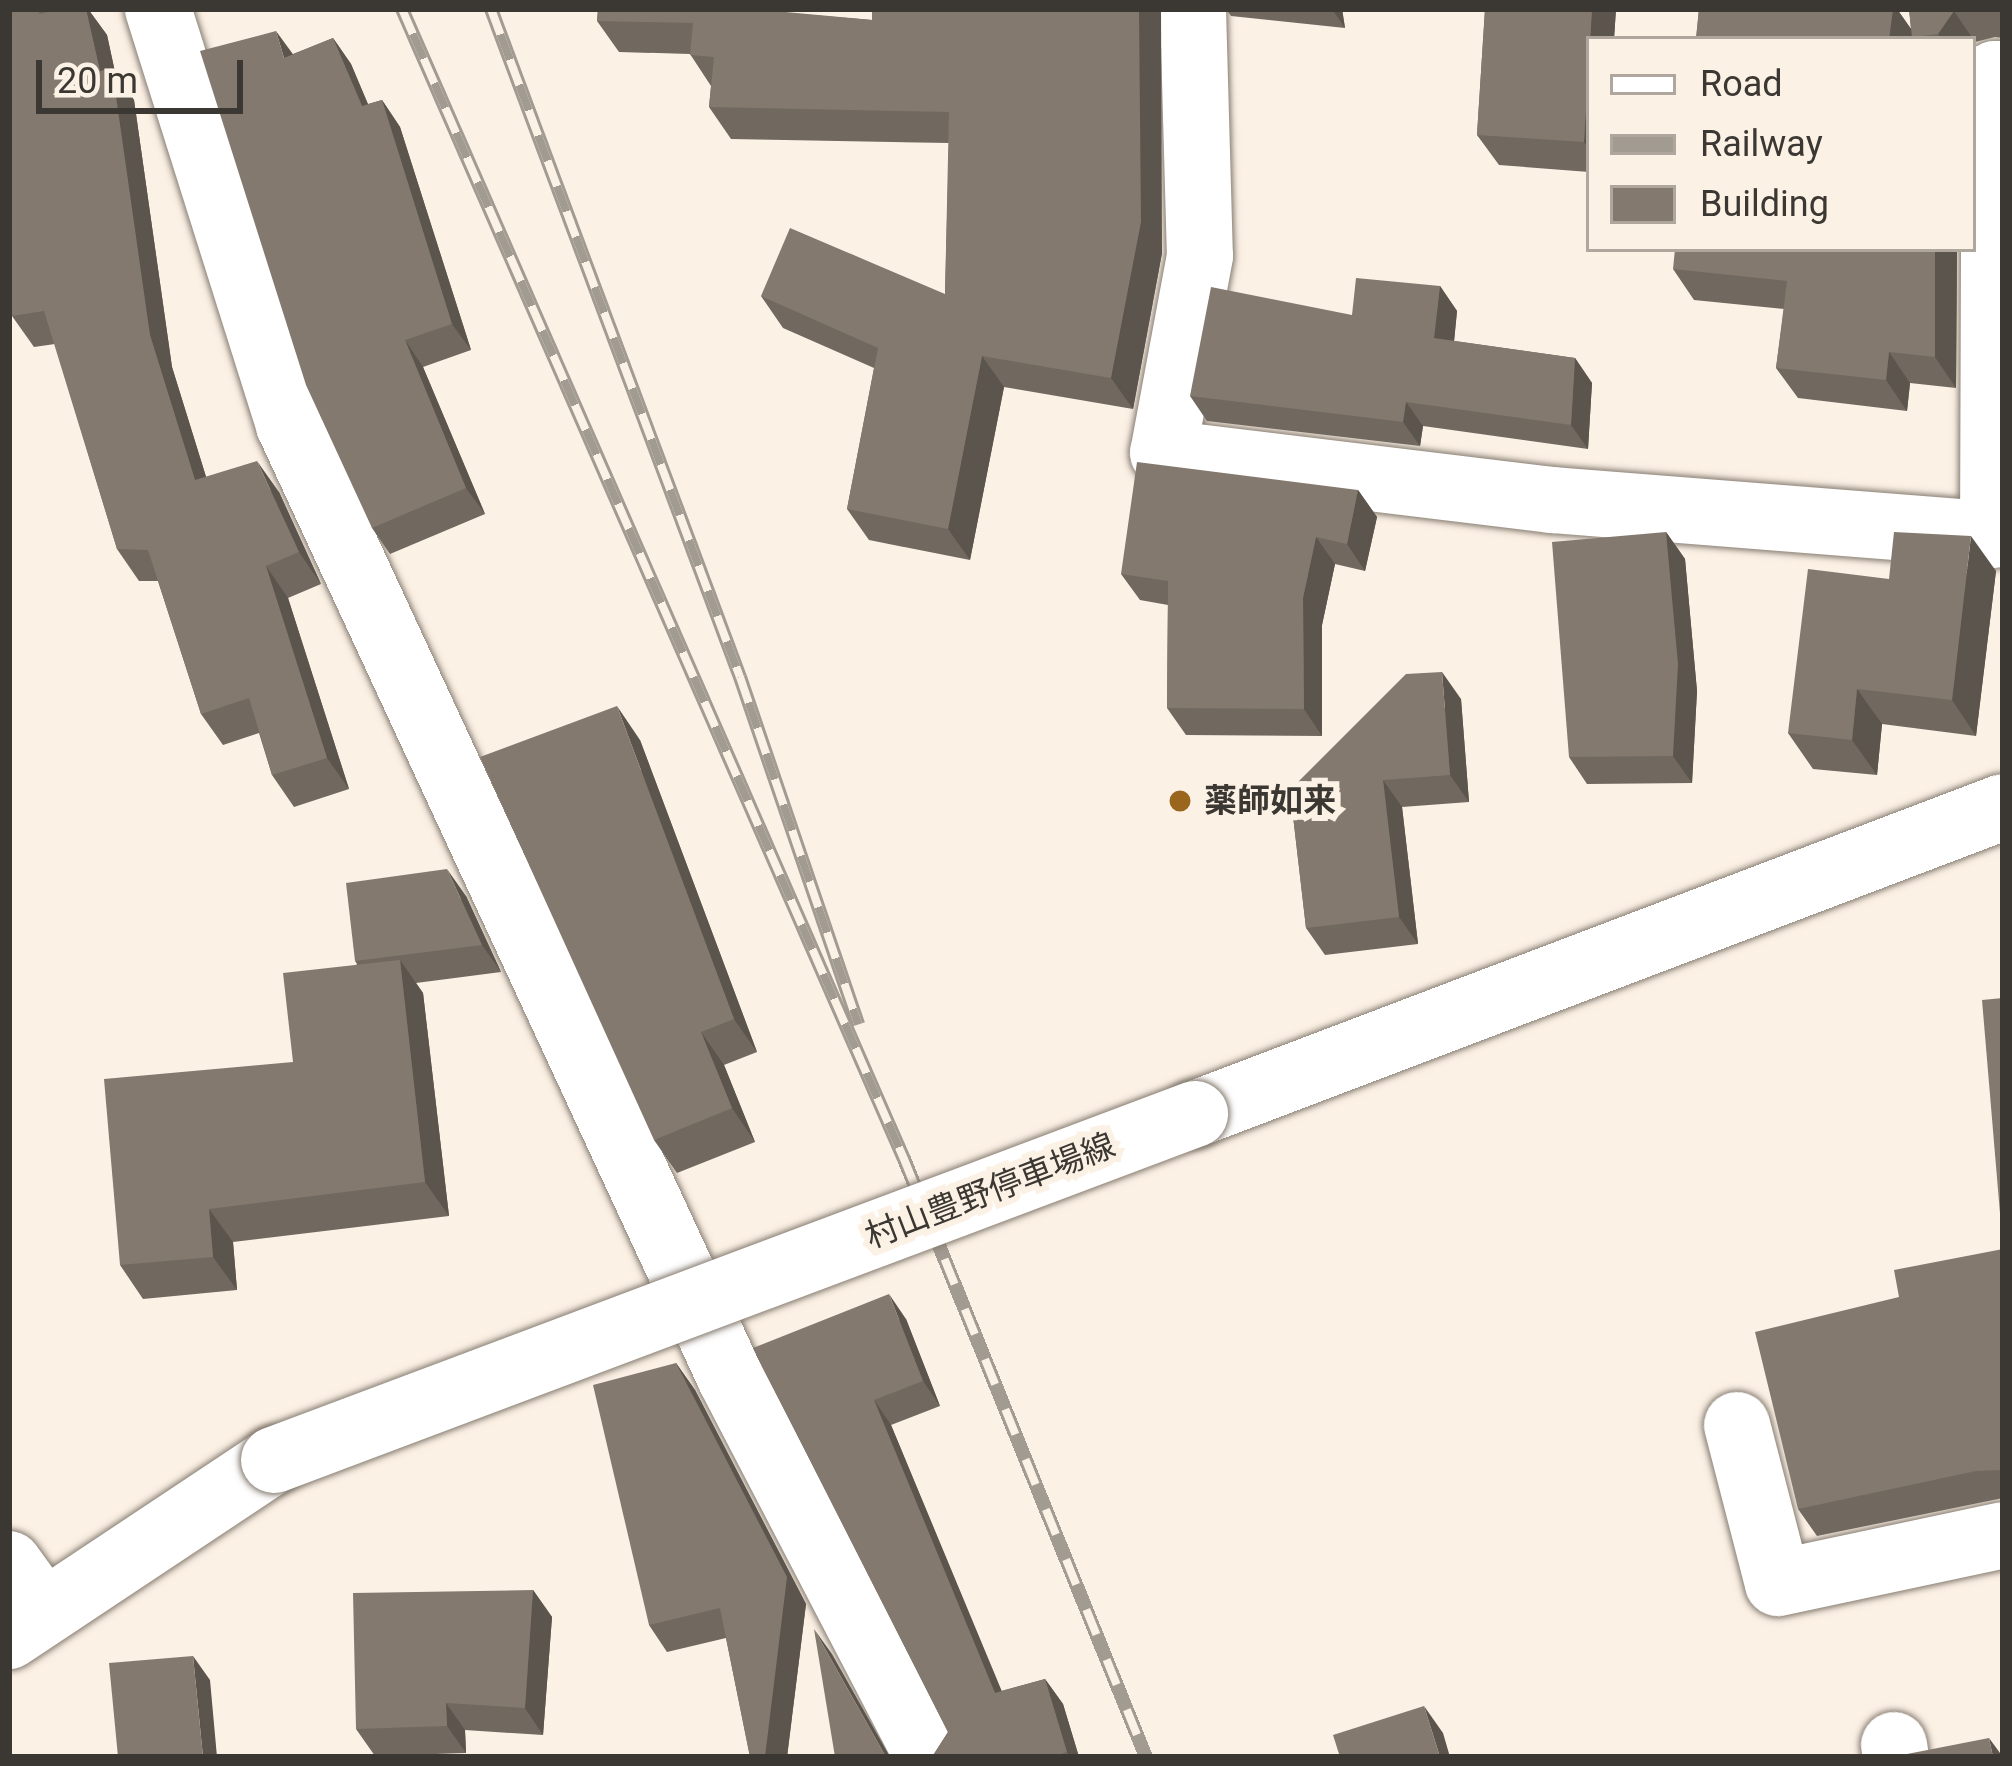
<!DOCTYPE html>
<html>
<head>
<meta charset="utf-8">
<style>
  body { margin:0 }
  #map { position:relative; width:2012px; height:1766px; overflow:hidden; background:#fcf1e5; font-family:Roboto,"Noto Sans JP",sans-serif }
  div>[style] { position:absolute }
  .roads { filter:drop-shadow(0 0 3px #877d72) drop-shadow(0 0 3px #877d72) }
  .minor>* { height:66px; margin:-33px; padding:0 33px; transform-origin:33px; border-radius:33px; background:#fff }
  .major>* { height:66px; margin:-33px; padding:0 33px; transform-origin:33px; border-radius:33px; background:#fff }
  .rail>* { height:14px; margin-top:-7px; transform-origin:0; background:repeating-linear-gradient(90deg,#fcf1e5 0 27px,#a29b92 0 54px); box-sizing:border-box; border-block:3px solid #a29b92 }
  .bridges { filter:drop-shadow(0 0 3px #877d72) drop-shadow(0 0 3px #877d72) }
  .major-bridge>* { height:66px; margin:-33px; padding:0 33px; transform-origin:33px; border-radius:33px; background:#fff }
  .wall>* { inset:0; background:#71685f }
  .shaded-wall>* { inset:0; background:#5c554d }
  .building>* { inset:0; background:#83796e }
  .dots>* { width:33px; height:33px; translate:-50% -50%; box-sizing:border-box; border:6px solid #fcf1e5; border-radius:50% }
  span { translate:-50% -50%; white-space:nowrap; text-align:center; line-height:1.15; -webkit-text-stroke:12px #fcf1e5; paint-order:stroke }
  .poi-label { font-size:33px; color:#3b3732; font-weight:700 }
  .left { translate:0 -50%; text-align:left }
  .street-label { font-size:33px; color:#3b3732 }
  .frame { position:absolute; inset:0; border:12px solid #3b3732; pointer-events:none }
  .legend { position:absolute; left:1586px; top:36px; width:390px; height:216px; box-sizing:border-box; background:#fcf1e5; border:3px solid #afa79d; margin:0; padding:15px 21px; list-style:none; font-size:36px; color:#3b3732 }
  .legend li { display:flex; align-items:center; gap:24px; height:60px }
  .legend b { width:60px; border:3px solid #afa79d }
  .scale { position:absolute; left:36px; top:60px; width:207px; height:54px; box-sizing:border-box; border:6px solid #3b3732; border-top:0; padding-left:15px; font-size:36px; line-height:42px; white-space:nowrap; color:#3b3732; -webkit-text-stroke:9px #fcf1e5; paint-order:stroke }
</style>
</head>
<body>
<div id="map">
  <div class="roads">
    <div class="minor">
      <div style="left:158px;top:9px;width:436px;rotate:72.5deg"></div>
      <div style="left:289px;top:425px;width:1049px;rotate:65.14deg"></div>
      <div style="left:730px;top:1377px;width:428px;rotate:62.5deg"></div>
      <div style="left:1193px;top:9px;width:247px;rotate:88.4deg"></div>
      <div style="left:1200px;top:256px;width:200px;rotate:100.6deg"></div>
      <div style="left:1163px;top:453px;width:392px;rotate:6.9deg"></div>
      <div style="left:1552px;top:500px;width:442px;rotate:4.5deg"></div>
      <div style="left:1993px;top:535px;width:461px;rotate:-89.8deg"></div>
      <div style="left:1995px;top:74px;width:8px"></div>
      <div style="left:1737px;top:1425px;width:163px;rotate:75.5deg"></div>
      <div style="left:1778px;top:1583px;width:230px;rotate:-12deg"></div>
      <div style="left:9px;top:1564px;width:58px;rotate:54.1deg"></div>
      <div style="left:1894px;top:1745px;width:12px;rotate:81deg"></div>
    </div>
    <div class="major">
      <div style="left:1195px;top:1114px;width:864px;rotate:-20.8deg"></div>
      <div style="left:9px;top:1636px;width:318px;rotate:-33.6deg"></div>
    </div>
  </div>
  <div class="rail">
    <div style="left:402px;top:9px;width:1255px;rotate:66.42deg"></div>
    <div style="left:904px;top:1159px;width:645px;rotate:67.97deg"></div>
    <div style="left:491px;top:9px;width:713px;rotate:69.56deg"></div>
    <div style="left:740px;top:677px;width:367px;rotate:71.2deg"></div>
  </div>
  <div class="bridges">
    <div class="major-bridge">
      <div style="left:274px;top:1460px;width:984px;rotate:-20.59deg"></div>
    </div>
  </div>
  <div class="wall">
    <div style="clip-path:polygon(9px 9px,88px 9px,107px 35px,115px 72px,134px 100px,172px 367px,206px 477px,279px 492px,321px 584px,288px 598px,349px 789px,294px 807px,272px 775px,259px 733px,223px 745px,201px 714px,158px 581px,139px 581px,117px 549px,55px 344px,34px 347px,12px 316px)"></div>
    <div style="clip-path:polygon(598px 9px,775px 9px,775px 12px,872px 20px,1162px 253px,1133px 409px,1004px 387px,970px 560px,869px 540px,847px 509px,874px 368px,783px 328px,761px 296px,945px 294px,949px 143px,731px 139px,709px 107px,711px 86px,690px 54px,619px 52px,597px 21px)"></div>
    <div style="clip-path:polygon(1226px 9px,1342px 9px,1345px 28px,1231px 16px)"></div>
    <div style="clip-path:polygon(1485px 9px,1616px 9px,1614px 39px,1589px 39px,1589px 172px,1499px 165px,1477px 135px)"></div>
    <div style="clip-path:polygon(1699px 9px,1897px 9px,1911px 29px,1909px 9px,2003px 9px,2003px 38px,1995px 37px,1975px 42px,1973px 46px,1973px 39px,1696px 39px)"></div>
    <div style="clip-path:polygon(333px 38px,351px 64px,368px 104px,382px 100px,400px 127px,471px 350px,423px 367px,485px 514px,390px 554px,372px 528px,293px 54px)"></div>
    <div style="clip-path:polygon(1957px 249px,1956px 388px,1910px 383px,1907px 411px,1798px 398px,1776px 368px,1784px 309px,1694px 300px,1673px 269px)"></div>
    <div style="clip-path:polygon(1440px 286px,1457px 311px,1454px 341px,1575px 358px,1592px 383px,1588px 449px,1423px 426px,1420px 446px,1207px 421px,1190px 396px,1352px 315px)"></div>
    <div style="clip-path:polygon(1358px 490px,1377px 517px,1365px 571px,1335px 564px,1322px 625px,1322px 736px,1186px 735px,1167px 708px,1168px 605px,1140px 600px,1121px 574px)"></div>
    <div style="clip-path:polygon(1666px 532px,1685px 559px,1697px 691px,1692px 783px,1587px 784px,1569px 757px)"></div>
    <div style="clip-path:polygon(1996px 571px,1976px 736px,1882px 724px,1877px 775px,1813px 769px,1788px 733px,1889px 579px)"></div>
    <div style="clip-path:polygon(1461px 699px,1469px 802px,1402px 807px,1418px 944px,1325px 955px,1306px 928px,1290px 790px)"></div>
    <div style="clip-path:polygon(640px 740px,757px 1052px,724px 1065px,755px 1142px,677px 1173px,654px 1140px)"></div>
    <div style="clip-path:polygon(466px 896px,501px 972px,416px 983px,423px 993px,449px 1216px,233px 1242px,237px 1290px,143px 1299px,120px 1265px,293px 1062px,357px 964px,355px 961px)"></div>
    <div style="clip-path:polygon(2003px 998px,2003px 1498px,1817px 1536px,1798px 1509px,1899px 1297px,2003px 1249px)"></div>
    <div style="clip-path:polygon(906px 1319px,940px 1406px,891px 1425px,1001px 1691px,1045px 1679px,1063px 1704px,1079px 1757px,932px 1757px,948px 1732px,753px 1348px)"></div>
    <div style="clip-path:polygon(676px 1363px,695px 1390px,806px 1604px,787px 1757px,750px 1757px,726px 1638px,667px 1652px,649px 1625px)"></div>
    <div style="clip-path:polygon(533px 1590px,552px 1617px,543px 1735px,465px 1730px,466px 1753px,375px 1756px,356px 1729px)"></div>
  </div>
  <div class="shaded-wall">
    <div style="clip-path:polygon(86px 9px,88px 9px,107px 35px,115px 72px,134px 100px,172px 367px,217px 512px,195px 480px,150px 335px,100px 71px)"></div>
    <div style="clip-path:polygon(1139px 9px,1161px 9px,1162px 253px,1133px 409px,1111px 378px)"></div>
    <div style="clip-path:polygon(1332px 9px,1342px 9px,1345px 28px)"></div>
    <div style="clip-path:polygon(1592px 9px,1616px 9px,1614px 39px,1590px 39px)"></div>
    <div style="clip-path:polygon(1893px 9px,1897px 9px,1916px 36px,1912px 37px,1914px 39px,1889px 39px)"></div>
    <div style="clip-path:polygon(1954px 11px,1975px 42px,1973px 46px,1973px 39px,1942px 39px,1938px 34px)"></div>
    <div style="clip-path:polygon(276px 31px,295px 57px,284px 58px)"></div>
    <div style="clip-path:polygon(333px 38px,351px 64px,380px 133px,362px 106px)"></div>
    <div style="clip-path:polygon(1589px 59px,1589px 150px,1584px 142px)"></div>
    <div style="clip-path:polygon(382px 100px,400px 127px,471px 350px,452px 324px)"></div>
    <div style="clip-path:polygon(1935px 249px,1957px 249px,1956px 388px,1935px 357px)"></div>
    <div style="clip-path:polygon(1440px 286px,1457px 311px,1452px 363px,1434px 338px)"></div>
    <div style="clip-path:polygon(405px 340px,423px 367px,485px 514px,466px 488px)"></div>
    <div style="clip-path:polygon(1889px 352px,1910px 383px,1907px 411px,1886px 380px)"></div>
    <div style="clip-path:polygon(982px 356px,1004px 387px,970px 560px,948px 529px)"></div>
    <div style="clip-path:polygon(1575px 358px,1592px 383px,1588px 449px,1571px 425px)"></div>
    <div style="clip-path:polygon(1406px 402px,1423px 426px,1420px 446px,1403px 422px)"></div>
    <div style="clip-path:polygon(257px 461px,279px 492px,321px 584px,299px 552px)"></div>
    <div style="clip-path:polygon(1358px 490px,1377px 517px,1365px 571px,1347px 544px)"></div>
    <div style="clip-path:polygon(1666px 532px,1685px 559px,1697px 691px,1692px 783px,1673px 756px)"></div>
    <div style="clip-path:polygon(1971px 536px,1996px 571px,1976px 736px,1952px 700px)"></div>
    <div style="clip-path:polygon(1316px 537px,1335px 564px,1322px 625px,1322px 736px,1304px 709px,1303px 598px)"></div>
    <div style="clip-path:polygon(266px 566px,288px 598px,349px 789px,327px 758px)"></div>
    <div style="clip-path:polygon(1442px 672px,1461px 699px,1469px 802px,1450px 775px)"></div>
    <div style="clip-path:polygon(1857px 689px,1882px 724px,1877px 775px,1852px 740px)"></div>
    <div style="clip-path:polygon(617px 706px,640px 740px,757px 1052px,734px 1019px)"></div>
    <div style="clip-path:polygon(1383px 780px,1402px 807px,1418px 944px,1399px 917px)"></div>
    <div style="clip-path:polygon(447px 869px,466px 896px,501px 972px,482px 945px)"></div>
    <div style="clip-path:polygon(400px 960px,423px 993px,449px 1216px,425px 1182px)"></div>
    <div style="clip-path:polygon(701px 1032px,724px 1065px,755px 1142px,732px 1108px)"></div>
    <div style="clip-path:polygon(209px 1209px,233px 1242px,237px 1290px,213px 1257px)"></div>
    <div style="clip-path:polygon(889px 1294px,906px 1319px,940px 1406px,923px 1381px)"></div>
    <div style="clip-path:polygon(676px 1363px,695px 1390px,806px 1604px,787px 1757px,765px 1757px)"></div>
    <div style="clip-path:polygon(874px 1400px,891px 1425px,1013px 1718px,995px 1693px)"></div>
    <div style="clip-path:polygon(533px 1590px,552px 1617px,543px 1735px,525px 1708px)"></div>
    <div style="clip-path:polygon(814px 1629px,832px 1654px,890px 1757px,886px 1757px)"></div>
    <div style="clip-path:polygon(193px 1656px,210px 1680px,217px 1757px,203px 1757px)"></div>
    <div style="clip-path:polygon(1045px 1679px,1063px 1704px,1079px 1757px,1070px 1757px,1067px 1752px)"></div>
    <div style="clip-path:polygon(446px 1703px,465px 1730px,466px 1753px,447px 1726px)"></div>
    <div style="clip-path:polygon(1424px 1706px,1443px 1733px,1450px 1757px,1440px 1757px)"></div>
    <div style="clip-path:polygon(1989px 1738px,2003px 1757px,1993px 1757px)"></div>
  </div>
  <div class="building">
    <div style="clip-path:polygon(9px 9px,40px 9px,39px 14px,61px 9px,86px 9px,100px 71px,112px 68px,150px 335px,195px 480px,257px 461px,299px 552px,266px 566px,327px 758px,272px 775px,249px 698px,201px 714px,148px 550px,117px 549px,44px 311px,12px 316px,9px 296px)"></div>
    <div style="clip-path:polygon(598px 9px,753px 9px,872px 20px,872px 9px,1139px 9px,1141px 222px,1111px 378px,982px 356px,948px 529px,847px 509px,878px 348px,761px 296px,790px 228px,945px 294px,949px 112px,709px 107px,714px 57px,690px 55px,693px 23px,597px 21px)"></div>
    <div style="clip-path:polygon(1485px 9px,1592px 9px,1584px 142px,1477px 135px)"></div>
    <div style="clip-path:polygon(1699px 9px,1893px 9px,1889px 39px,1696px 39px)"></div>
    <div style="clip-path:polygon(1909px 9px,1962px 9px,1954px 11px,1938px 34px,1912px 37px)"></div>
    <div style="clip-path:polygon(276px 31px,284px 58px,333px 38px,362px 106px,382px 100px,452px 324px,405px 340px,466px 488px,372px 528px,306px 385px,200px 51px)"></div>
    <div style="clip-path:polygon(1675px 249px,1935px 249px,1935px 357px,1889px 352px,1886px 380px,1776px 368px,1787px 281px,1673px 269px)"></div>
    <div style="clip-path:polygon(1356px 278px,1440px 286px,1434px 338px,1575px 358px,1571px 425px,1406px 402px,1403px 422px,1190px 396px,1211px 287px,1352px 315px)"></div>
    <div style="clip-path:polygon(1137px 462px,1358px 490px,1347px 544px,1316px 537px,1303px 598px,1304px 709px,1167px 708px,1168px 581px,1121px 574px)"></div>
    <div style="clip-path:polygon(1666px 532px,1678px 664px,1673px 756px,1569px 757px,1552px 542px)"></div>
    <div style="clip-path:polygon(1894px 532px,1971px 536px,1952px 700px,1857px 689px,1852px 740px,1788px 733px,1808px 569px,1889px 579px)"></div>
    <div style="clip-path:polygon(1442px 672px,1450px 775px,1383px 780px,1399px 917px,1306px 928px,1290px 790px,1406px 674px)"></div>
    <div style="clip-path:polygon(617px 706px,734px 1019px,701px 1032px,732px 1108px,654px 1140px,480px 757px)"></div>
    <div style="clip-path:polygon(447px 869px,482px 945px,355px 961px,346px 883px)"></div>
    <div style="clip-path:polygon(400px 960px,425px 1182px,209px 1209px,213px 1257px,120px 1265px,104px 1079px,293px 1062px,283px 973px)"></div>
    <div style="clip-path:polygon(2003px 998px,2003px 1470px,1976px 1471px,1798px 1509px,1755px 1332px,1899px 1297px,1894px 1270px,2003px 1249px,1982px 1000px)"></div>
    <div style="clip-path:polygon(889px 1294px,923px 1381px,874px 1400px,995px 1693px,1045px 1679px,1067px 1752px,1052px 1757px,932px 1757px,948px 1732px,753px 1348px)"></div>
    <div style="clip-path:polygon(676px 1363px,787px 1577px,765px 1757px,750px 1757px,720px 1608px,649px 1625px,593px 1385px)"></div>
    <div style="clip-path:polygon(533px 1590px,525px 1708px,446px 1703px,447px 1726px,356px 1729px,353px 1593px)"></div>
    <div style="clip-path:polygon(814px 1629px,886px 1757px,835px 1757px)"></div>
    <div style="clip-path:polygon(193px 1656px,203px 1757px,118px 1757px,109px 1663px)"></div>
    <div style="clip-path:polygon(1424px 1706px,1440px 1757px,1340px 1757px,1333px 1735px)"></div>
    <div style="clip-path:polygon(1989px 1738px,1993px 1757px,1903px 1757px,1907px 1754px)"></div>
  </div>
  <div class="dots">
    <div style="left:1180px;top:801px;background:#9a651c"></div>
  </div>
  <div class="poi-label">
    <span class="left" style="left:1204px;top:801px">薬師如来</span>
  </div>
  <div class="street-label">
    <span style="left:990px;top:1191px;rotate:-21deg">村山豊野停車場線</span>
  </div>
  <div class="frame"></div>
  <ul class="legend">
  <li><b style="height:15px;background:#fff"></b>Road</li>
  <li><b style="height:15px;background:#a29b92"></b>Railway</li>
  <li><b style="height:33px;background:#83796e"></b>Building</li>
  </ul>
  <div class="scale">20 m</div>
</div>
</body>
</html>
